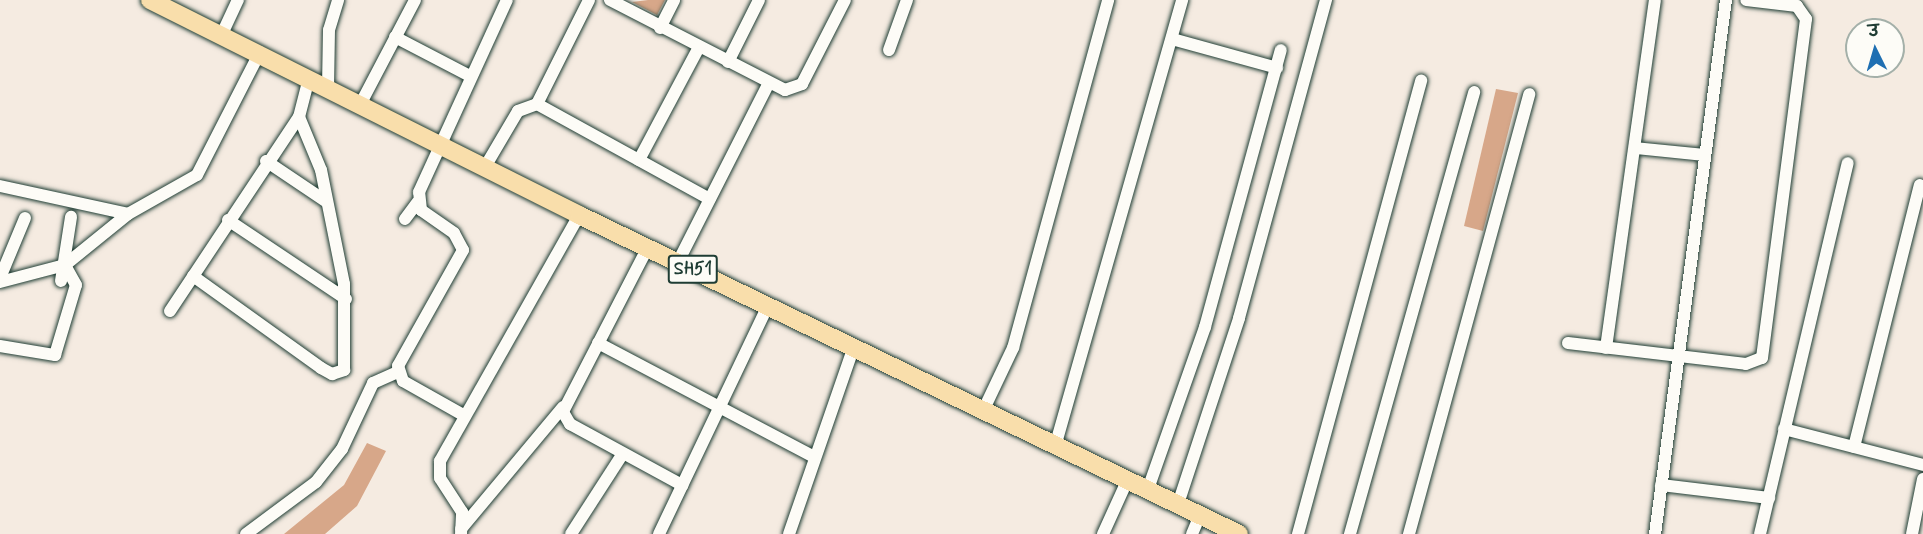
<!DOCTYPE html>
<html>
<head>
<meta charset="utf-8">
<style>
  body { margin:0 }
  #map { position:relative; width:1923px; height:534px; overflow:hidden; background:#f5ebe1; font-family:Mynerve,"Playpen Sans Deva",sans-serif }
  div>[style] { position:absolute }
  .building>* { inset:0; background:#d7a789 }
  .roads { filter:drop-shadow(0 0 2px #1f3d34) drop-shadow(0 0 2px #1f3d34) }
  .street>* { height:12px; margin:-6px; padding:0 6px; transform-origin:6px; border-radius:6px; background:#fdfcf7 }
  .primary>* { height:18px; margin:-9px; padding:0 9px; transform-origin:9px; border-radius:9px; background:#f9deab }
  span { translate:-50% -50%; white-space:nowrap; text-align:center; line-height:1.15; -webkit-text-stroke:6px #fdfcf7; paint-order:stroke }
  .shield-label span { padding:2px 4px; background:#fdfcf7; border:2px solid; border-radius:4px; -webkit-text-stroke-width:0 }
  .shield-label { font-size:18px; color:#1f3d34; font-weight:700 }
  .north { position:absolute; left:1845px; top:18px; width:60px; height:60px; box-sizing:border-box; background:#fdfcf7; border:2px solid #a4b0a9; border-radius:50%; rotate:355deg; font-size:16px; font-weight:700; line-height:24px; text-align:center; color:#1f3d34 }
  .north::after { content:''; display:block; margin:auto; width:21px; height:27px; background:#1f6fb2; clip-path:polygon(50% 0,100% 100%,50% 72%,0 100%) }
</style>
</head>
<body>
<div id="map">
  <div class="building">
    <div style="clip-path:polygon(648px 0,665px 0,657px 15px,632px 2px)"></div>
    <div style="clip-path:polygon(1496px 89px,1518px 93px,1483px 231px,1464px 226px)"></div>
    <div style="clip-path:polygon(367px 443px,386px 451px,357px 506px,325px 534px,284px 534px,344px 485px)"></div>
  </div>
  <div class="roads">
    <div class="street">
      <div style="left:610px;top:0;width:197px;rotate:27.2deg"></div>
      <div style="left:785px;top:90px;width:18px;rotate:-19deg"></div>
      <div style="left:802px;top:84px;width:94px;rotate:-62.9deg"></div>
      <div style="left:660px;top:28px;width:31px;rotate:-63deg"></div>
      <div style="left:222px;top:34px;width:38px;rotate:-65deg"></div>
      <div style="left:395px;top:37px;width:85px;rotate:27.5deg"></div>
      <div style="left:1172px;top:39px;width:109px;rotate:15.4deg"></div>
      <div style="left:889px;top:50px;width:53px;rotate:-70.2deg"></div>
      <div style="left:728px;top:62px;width:69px;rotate:-63.4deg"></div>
      <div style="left:328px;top:87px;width:57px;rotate:-89deg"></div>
      <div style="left:329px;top:30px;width:31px;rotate:-73deg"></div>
      <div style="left:361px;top:103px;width:116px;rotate:-62.3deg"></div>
      <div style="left:537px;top:104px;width:116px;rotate:-63.4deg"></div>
      <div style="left:1635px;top:148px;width:69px;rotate:5.8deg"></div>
      <div style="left:639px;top:160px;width:128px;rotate:-62deg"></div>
      <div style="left:266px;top:161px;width:73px;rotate:33.9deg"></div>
      <div style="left:485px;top:167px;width:65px;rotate:-59.5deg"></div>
      <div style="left:518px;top:111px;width:20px;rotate:-20deg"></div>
      <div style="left:537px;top:104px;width:197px;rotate:28.8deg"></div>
      <div style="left:0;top:186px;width:131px;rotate:12.3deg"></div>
      <div style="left:405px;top:219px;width:21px;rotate:-53deg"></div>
      <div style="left:228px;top:220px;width:142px;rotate:33.8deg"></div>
      <div style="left:648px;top:247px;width:186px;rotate:117.3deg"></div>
      <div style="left:563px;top:412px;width:14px;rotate:60deg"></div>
      <div style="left:570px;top:424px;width:128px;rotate:28.6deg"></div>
      <div style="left:678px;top:262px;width:201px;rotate:-63.1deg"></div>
      <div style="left:193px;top:276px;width:158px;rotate:35.7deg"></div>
      <div style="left:321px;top:368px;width:13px;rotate:29deg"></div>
      <div style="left:332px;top:374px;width:13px;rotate:-18deg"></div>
      <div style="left:344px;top:370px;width:86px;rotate:-90deg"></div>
      <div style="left:344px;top:284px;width:116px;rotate:-101.4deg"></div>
      <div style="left:321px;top:170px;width:57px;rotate:-112.5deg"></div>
      <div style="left:0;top:278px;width:65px;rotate:-67.4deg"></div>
      <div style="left:61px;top:281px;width:65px;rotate:-81.1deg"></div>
      <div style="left:0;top:282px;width:67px;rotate:-14.7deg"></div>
      <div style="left:65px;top:265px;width:81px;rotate:-39deg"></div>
      <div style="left:128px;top:214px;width:79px;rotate:-29.5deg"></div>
      <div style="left:197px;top:175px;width:138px;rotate:-62.9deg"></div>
      <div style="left:170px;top:311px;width:233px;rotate:-56.4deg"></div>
      <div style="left:299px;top:117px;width:40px;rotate:-75.6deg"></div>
      <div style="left:598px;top:343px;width:242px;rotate:27.8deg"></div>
      <div style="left:1568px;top:343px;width:179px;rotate:6.7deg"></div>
      <div style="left:1746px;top:364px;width:17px;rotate:-21deg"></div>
      <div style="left:1762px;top:358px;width:342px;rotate:-82.6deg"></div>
      <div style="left:1806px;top:19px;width:16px;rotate:-125deg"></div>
      <div style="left:1797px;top:6px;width:51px;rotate:-173.3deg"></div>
      <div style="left:0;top:346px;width:56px;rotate:9.3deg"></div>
      <div style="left:55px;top:355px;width:73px;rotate:-73.3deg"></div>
      <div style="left:76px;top:285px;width:23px;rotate:-119deg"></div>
      <div style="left:1606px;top:348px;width:351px;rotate:-82deg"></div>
      <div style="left:984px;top:409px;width:68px;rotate:-64.6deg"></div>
      <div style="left:1013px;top:348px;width:361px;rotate:-74.7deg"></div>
      <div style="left:465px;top:416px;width:71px;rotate:-150.6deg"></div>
      <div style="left:403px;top:381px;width:16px;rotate:-108deg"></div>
      <div style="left:398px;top:366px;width:133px;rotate:-60.7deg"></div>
      <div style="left:463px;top:250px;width:19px;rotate:-118deg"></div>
      <div style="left:454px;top:233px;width:40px;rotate:-145.1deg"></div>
      <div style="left:421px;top:210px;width:18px;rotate:-96deg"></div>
      <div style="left:419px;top:192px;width:211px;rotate:-65.4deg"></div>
      <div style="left:1784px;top:429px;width:144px;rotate:14.5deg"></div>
      <div style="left:1056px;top:443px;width:461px;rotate:-74.1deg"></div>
      <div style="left:1854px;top:447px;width:270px;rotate:-75.9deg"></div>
      <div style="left:1661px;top:485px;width:109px;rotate:6.9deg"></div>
      <div style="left:1148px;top:489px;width:172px;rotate:-70.6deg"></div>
      <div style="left:1205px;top:327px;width:287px;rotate:-74.7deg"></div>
      <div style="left:1178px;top:504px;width:196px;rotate:-71.8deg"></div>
      <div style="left:1239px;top:318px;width:330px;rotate:-74.7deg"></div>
      <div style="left:461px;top:529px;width:159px;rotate:-50.1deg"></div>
      <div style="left:246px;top:534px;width:87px;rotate:-36.6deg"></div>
      <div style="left:316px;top:482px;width:42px;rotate:-51.8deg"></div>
      <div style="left:342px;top:449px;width:73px;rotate:-64.8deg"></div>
      <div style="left:373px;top:383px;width:27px;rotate:-24deg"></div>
      <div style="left:461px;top:534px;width:22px;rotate:-87deg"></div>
      <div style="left:462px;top:512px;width:40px;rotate:-122.9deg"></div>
      <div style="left:440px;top:478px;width:17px;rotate:-90deg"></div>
      <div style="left:440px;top:461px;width:283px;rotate:-60.5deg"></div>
      <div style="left:571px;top:534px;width:94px;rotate:-57.2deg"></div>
      <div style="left:659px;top:534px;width:254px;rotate:-64.5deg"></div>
      <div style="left:789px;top:534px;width:199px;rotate:-70.9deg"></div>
      <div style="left:1103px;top:534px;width:60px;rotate:-65.6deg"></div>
      <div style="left:1192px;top:534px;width:21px;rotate:-67deg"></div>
      <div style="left:1298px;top:534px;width:470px;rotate:-74.8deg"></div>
      <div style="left:1350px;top:534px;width:459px;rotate:-74.3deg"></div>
      <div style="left:1409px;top:534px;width:456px;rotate:-74.7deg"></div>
      <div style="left:1655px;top:534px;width:539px;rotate:-82.43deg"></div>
      <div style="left:1760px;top:534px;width:381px;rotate:-76.7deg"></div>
      <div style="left:1912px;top:534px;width:56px;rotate:-78.7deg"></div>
    </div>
    <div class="primary">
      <div style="left:150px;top:0;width:480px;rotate:26.6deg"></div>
      <div style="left:579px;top:215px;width:733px;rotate:25.8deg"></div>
    </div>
  </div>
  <div class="shield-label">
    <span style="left:693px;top:269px">SH51</span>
  </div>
  <div class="north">उ</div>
</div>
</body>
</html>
